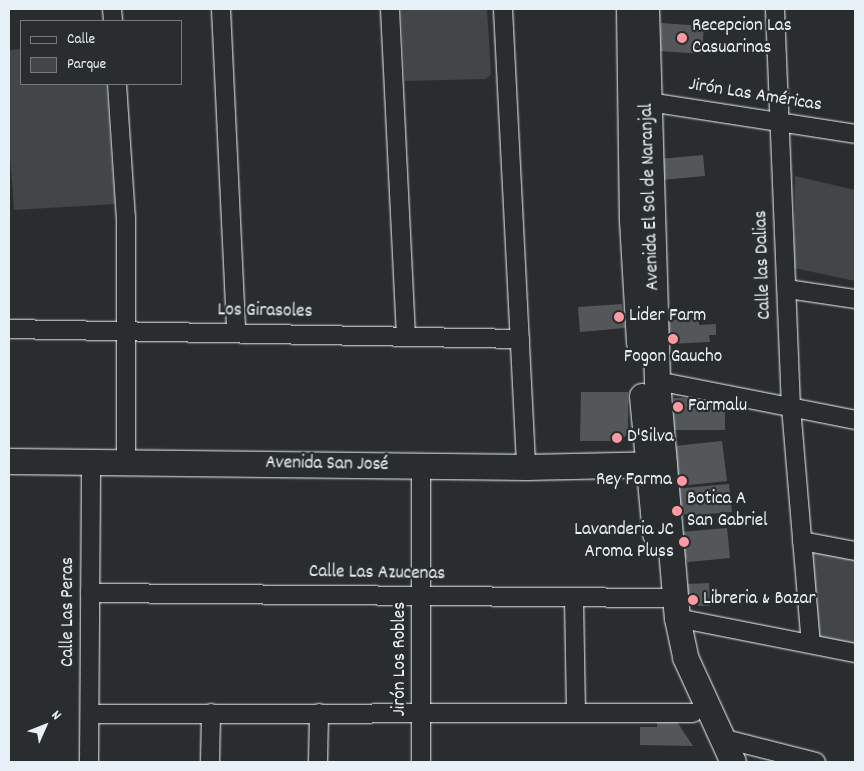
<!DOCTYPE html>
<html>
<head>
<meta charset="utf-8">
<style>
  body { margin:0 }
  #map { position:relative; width:864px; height:771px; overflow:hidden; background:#2a2d2e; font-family:Dekko,sans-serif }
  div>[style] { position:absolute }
  .green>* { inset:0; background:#424648 }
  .building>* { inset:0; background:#535759 }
  .roads { filter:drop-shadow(0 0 1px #e8f1f8) drop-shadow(0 0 1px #e8f1f8) }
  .street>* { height:18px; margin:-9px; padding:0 9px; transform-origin:9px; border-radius:9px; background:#2a2d2e }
  .secondary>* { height:25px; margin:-12.5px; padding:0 12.5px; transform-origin:12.5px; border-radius:12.5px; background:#2a2d2e }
  .dots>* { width:14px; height:14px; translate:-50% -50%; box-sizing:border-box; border:2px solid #2a2d2e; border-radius:50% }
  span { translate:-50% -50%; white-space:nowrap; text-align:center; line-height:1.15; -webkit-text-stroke:4.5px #2a2d2e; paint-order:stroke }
  .poi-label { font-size:19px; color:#e8f1f8 }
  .left { translate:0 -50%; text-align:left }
  .right { translate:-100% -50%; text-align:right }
  .street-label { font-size:19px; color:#e8f1f8 }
  .frame { position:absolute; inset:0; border:10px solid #e8f1f8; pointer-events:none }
  .legend { position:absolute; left:20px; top:20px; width:162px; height:65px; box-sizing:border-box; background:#2a2d2e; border:1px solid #767b7f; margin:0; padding:6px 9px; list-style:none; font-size:15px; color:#e8f1f8 }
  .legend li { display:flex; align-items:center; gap:10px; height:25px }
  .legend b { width:25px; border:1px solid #767b7f }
  .north { position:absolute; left:20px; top:701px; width:50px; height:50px; -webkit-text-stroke:4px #2a2d2e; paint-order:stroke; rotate:46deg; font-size:14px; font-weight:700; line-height:20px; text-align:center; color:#e8f1f8 }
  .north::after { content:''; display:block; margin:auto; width:18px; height:22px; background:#e8f1f8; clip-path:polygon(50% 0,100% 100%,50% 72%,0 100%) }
</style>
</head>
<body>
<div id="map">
  <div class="green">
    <div style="clip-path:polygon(401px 9px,487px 9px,491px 74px,486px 79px,405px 81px)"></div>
    <div style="clip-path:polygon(21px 49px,21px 84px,106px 84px,115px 204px,14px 210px,9px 141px,9px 50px)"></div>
    <div style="clip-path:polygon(795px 176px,855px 190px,855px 281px,794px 268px)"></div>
    <div style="clip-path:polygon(812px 550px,855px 558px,855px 646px,819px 638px)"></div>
  </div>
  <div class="building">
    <div style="clip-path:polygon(661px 23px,704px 26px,702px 54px,660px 51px)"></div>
    <div style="clip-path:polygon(703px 155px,705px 176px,661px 180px,659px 159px)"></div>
    <div style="clip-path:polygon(622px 304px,625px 328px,580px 332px,578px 307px)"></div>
    <div style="clip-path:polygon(699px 319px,699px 325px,716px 324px,716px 335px,709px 335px,710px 342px,669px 344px,668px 320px)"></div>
    <div style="clip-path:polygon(581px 392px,628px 392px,628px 434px,619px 441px,580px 441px)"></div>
    <div style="clip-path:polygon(674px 398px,725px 398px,725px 430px,674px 430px)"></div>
    <div style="clip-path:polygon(722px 441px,727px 481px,679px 486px,674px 446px)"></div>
    <div style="clip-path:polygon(729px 484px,732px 512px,695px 515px,696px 523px,689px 524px,688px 514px,675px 515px,673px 489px)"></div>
    <div style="clip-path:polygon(727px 528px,730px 558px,688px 562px,683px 555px,681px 532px)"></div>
    <div style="clip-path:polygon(709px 583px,710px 606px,699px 606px,690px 602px,685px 584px)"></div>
    <div style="clip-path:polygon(657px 721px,677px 722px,693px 746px,640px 745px,640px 727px,657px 727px)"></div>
  </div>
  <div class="roads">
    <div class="street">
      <div style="left:112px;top:9px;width:12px;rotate:85deg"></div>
      <div style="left:221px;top:9px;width:324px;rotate:87.3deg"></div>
      <div style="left:390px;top:9px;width:327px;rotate:87.2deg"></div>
      <div style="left:503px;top:9px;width:459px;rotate:87.1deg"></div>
      <div style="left:775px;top:9px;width:398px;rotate:87.7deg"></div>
      <div style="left:791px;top:407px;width:237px;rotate:85.2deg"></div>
      <div style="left:117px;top:84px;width:134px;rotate:86.2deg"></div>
      <div style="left:126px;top:218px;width:244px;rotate:90deg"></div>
      <div style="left:649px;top:102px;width:208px;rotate:8.8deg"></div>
      <div style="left:787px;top:289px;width:69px;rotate:8.4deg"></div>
      <div style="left:9px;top:329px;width:511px;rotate:1.12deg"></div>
      <div style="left:657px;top:381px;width:202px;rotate:11.1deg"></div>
      <div style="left:802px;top:541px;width:54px;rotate:10.7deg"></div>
      <div style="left:90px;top:593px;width:573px;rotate:0.5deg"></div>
      <div style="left:574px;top:598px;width:115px;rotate:89deg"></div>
      <div style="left:677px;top:618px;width:181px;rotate:11.1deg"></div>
      <div style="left:90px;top:714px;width:603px;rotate:-0.1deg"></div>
      <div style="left:721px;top:738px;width:98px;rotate:14.2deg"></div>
      <div style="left:89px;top:762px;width:300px;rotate:-89.6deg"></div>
      <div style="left:210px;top:762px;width:49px;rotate:-88.8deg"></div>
      <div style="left:318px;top:762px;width:49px;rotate:-88.8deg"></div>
      <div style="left:421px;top:762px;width:296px;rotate:-90deg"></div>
    </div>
    <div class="secondary">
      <div style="left:629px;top:9px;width:211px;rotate:89.2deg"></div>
      <div style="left:632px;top:220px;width:123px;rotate:86.7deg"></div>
      <div style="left:646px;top:9px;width:372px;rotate:88.3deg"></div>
      <div style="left:657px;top:381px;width:238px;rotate:85.2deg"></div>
      <div style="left:677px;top:618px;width:40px;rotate:78deg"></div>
      <div style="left:685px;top:657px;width:115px;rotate:65.4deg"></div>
      <div style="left:642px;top:396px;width:138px;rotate:84.6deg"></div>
      <div style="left:9px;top:461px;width:517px;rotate:0.66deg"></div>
      <div style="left:526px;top:467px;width:138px;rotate:-1.2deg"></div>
    </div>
  </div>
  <div class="dots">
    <div style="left:682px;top:38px;background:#ff9aa2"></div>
    <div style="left:619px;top:317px;background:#ff9aa2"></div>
    <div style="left:673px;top:339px;background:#ff9aa2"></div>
    <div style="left:678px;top:407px;background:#ff9aa2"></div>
    <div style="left:617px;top:438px;background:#ff9aa2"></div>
    <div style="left:682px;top:481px;background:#ff9aa2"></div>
    <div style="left:677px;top:511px;background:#ff9aa2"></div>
    <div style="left:684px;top:542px;background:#ff9aa2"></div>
    <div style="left:693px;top:600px;background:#ff9aa2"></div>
  </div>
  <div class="poi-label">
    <span class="left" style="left:692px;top:38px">Recepcion Las<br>Casuarinas</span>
    <span class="left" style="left:629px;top:317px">Lider Farm</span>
    <span style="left:673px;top:358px">Fogon Gaucho</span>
    <span class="left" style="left:688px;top:407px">Farmalu</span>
    <span class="left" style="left:627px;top:438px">D'Silva</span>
    <span class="right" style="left:672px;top:481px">Rey Farma</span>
    <span class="left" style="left:687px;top:511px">Botica A<br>San Gabriel</span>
    <span class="right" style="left:674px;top:542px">Lavanderia JC<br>Aroma Pluss</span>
    <span class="left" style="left:703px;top:600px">Libreria &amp; Bazar</span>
  </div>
  <div class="street-label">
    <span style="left:755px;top:96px;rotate:9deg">Jirón Las Américas</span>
    <span style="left:651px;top:197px;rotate:-92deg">Avenida El Sol de Naranjal</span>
    <span style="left:764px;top:265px;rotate:-92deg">Calle las Dalias</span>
    <span style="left:265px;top:312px;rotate:1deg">Los Girasoles</span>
    <span style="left:327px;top:465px;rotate:1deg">Avenida San José</span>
    <span style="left:377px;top:574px;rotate:1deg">Calle Las Azucenas</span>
    <span style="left:69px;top:612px;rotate:-90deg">Calle Las Peras</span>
    <span style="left:401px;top:659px;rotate:-90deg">Jirón Los Robles</span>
  </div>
  <div class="frame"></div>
  <ul class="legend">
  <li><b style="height:6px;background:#2a2d2e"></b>Calle</li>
  <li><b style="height:14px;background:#424648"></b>Parque</li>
  </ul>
  <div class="north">N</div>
</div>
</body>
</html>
